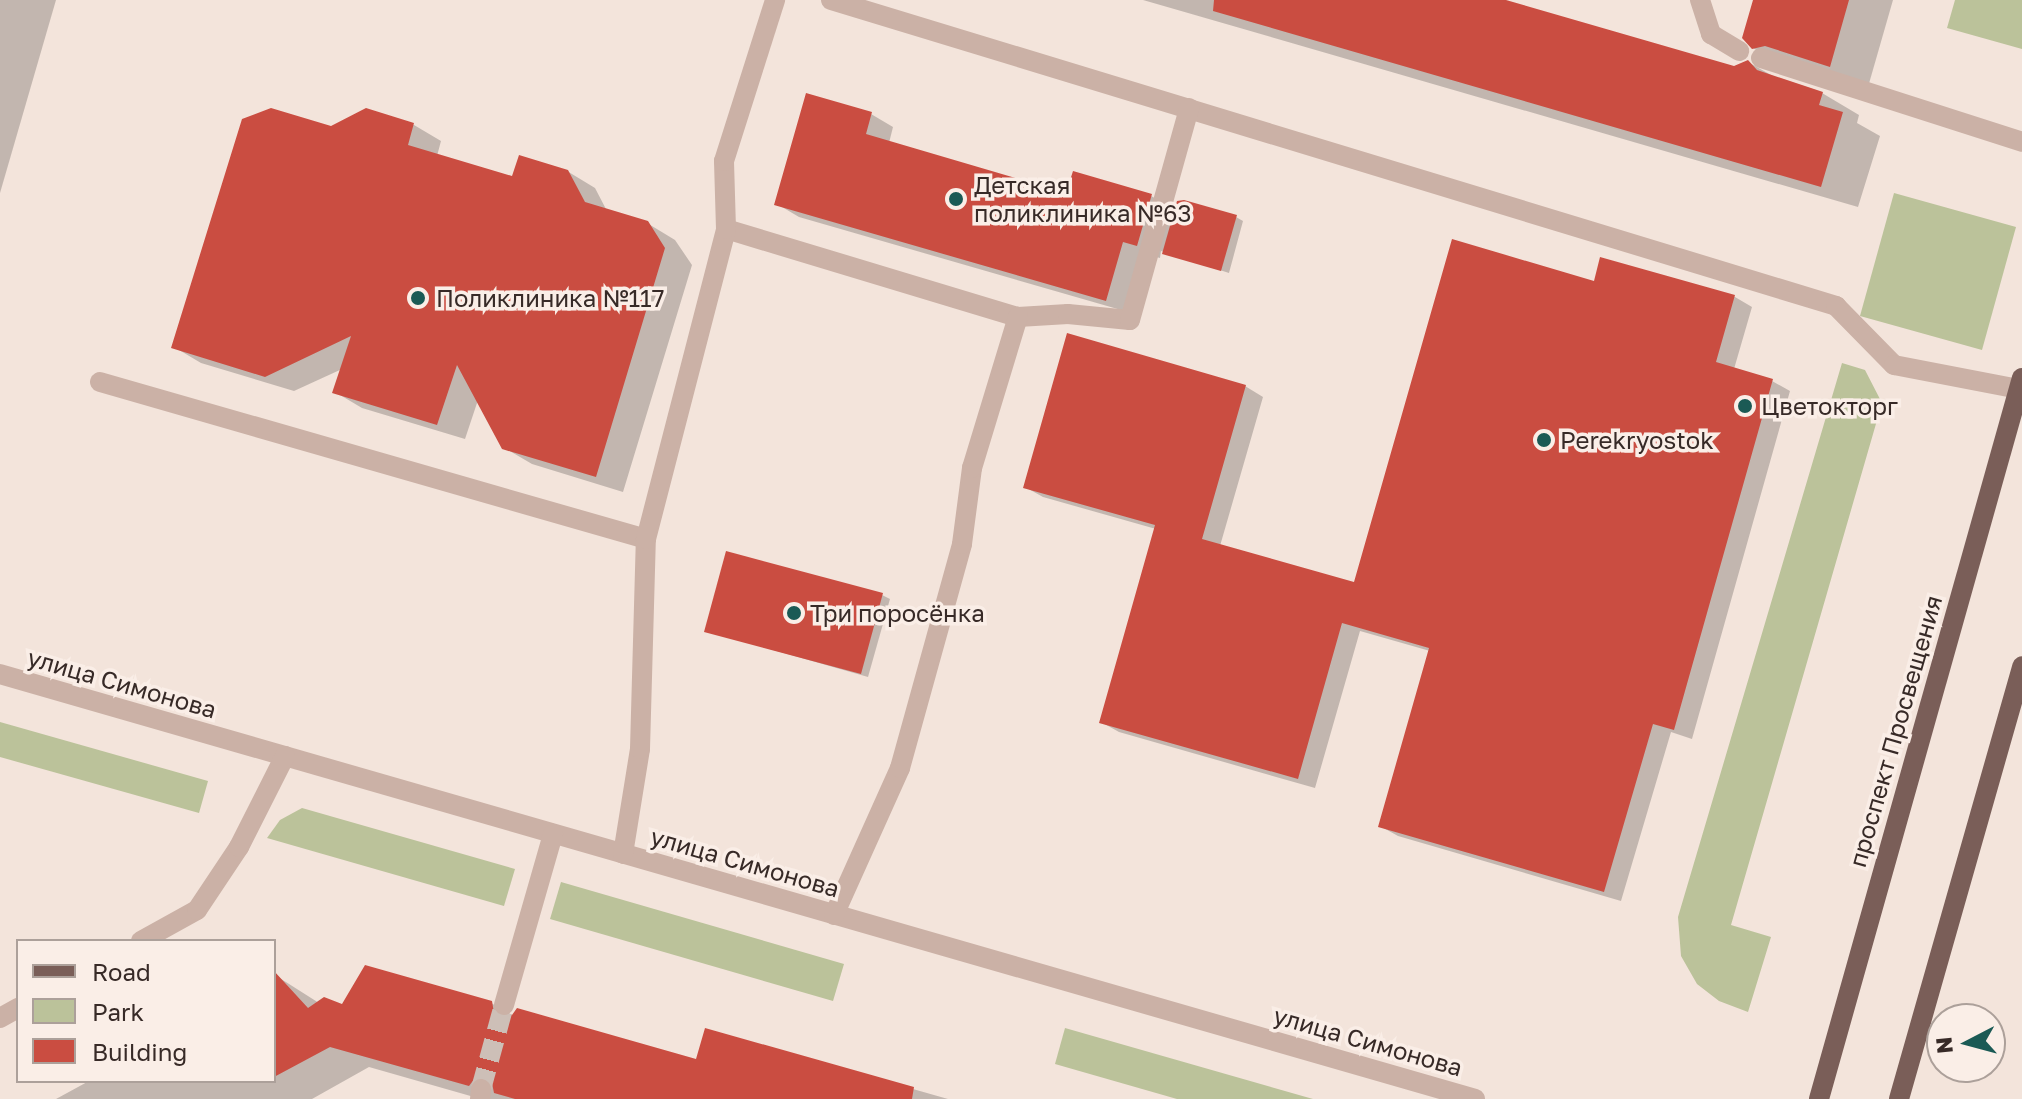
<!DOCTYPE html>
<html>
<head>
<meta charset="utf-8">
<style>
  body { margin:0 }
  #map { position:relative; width:2022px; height:1099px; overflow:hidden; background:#f3e4db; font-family:"Golos Text",sans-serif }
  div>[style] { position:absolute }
  .green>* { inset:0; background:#bbc29a }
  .shadow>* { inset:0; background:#0003 }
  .building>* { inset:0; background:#ca4d41 }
  .minor-tunnel>* { height:20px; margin-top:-10px; transform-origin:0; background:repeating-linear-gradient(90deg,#cdbfb7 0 20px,transparent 0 30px) }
  .minor>* { height:20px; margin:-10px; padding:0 10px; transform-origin:10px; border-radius:10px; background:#cbb1a6 }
  .major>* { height:20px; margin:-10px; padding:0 10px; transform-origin:10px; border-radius:10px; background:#7a5e58 }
  .dots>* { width:22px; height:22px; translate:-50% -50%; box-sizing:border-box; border:4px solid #faeee7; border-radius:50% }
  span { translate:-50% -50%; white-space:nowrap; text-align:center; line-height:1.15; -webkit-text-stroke:7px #faeee7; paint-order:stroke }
  .poi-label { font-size:24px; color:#372a27 }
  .left { translate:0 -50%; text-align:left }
  .street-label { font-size:24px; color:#372a27 }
  .legend { position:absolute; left:16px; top:939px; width:260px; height:144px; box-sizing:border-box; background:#faeee7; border:2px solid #aca09a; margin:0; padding:10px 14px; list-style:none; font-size:24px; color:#372a27 }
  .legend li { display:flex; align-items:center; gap:16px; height:40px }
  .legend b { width:40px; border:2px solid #aca09a }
  .north { position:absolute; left:1926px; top:1003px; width:80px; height:80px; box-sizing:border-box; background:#faeee7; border:2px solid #aca09a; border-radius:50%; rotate:264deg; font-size:22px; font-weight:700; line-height:32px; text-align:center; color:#372a27 }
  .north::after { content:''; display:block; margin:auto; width:28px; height:36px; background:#1b5a55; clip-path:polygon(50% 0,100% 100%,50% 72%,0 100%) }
</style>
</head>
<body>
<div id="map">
  <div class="green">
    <div style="clip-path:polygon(1955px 0,2022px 0,2022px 49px,1947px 28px)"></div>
    <div style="clip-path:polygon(1894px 193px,2016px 227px,1982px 350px,1860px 316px)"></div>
    <div style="clip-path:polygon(1842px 363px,1865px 370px,1882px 403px,1731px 925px,1771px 937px,1748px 1012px,1719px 1001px,1697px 984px,1681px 956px,1678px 917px)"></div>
    <div style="clip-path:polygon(0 722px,208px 781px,199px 813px,0 757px)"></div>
    <div style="clip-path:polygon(302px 808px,515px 869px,504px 906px,267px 838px,280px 820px)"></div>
    <div style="clip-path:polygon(561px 882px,844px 964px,833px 1001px,550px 919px)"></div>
    <div style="clip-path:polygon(1065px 1028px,1313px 1099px,1177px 1099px,1055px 1064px)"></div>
  </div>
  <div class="shadow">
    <div style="clip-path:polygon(0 0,56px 0,0 193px)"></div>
    <div style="clip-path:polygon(1143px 0,1499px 0,1735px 68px,1748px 62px,1778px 79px,1822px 93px,1859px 115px,1857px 123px,1880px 136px,1858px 207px)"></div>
    <div style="clip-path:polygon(1755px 0,1893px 0,1868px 87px,1791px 70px,1753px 48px)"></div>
    <div style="clip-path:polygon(366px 110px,414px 125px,441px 141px,437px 156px,514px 179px,567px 171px,595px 188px,607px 211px,647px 223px,675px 240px,692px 265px,623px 492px,532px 464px,503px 447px,478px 400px,465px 439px,362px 408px,335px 392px,342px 369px,294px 391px,201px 363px,174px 347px,331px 128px)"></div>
    <div style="clip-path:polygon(871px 114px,893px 127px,889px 143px,1068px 195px,1151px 196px,1176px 210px,1236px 217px,1243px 221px,1229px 273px,1161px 251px,1160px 258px,1145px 254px,1128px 312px,799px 217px,777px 204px)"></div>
    <div style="clip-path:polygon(1602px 259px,1735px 297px,1752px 307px,1734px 369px,1772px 381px,1790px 391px,1692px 739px,1671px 732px,1621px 901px,1398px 836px,1380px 826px,1430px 651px,1360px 631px,1315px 788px,1119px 732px,1101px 722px,1156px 529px,1043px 497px,1025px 487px,1245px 386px,1263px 397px,1220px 546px,1355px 585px,1595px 283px)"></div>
    <div style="clip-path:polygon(882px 595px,890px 599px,868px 677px,707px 631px)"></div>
    <div style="clip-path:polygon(278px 977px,319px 1003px,342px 1007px,491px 1003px,514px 1016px,698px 1062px,706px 1030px,948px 1099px,481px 1099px,369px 1067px,312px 1099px,56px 1099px,89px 1081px,274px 1081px,274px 979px)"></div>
  </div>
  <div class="building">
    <div style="clip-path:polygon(1214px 0,1506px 0,1734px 66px,1748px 60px,1757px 70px,1823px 92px,1819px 105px,1843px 112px,1821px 187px,1213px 11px)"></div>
    <div style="clip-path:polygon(1753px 0,1849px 0,1830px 67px,1765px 46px,1752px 49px,1742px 38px)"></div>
    <div style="clip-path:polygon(806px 93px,872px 112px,866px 134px,1066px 193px,1073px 171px,1152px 194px,1137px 246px,1123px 242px,1106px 301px,774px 205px)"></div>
    <div style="clip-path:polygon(271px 108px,331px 126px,366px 108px,414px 123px,408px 145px,512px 176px,519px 155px,568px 170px,585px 202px,648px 221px,665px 248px,596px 477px,502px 449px,457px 365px,437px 425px,332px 393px,351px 336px,265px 377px,171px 348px,242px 119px)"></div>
    <div style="clip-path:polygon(1184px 200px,1237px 215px,1221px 271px,1162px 254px,1177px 201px)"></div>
    <div style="clip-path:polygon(1452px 239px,1594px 281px,1600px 257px,1735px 295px,1716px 362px,1773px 379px,1674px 730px,1653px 724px,1604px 892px,1378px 827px,1429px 648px,1342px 623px,1298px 779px,1099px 723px,1155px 525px,1023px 488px,1067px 333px,1246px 385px,1202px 539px,1354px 582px)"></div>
    <div style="clip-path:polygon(726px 551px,883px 593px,861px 674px,704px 632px)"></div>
    <div style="clip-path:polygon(365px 965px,492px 1001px,494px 1013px,501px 1018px,512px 1015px,517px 1008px,696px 1059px,705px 1028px,914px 1087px,912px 1099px,515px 1099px,494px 1093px,492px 1083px,483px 1076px,475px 1078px,469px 1086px,330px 1047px,274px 1077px,274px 971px,308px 1008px,324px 997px,342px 1004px)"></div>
  </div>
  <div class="minor-tunnel">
    <div style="left:481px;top:1089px;width:87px;rotate:-74.7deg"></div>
  </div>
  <div class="minor">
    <div style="left:831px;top:0;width:1051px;rotate:16.93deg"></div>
    <div style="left:1836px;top:306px;width:83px;rotate:45.5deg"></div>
    <div style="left:1894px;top:365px;width:127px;rotate:10.9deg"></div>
    <div style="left:1700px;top:0;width:36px;rotate:72deg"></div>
    <div style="left:1711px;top:34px;width:33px;rotate:31deg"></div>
    <div style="left:1761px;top:58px;width:274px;rotate:17.8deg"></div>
    <div style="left:726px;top:229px;width:305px;rotate:16.8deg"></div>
    <div style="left:1018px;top:317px;width:50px;rotate:-3.4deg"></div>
    <div style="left:1068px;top:314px;width:62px;rotate:5.5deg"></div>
    <div style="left:1130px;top:320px;width:220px;rotate:-74.4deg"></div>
    <div style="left:100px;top:382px;width:568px;rotate:16.04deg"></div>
    <div style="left:0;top:674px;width:1535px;rotate:16.07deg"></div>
    <div style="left:623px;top:854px;width:106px;rotate:-80.8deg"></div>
    <div style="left:640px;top:749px;width:210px;rotate:-88.4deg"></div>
    <div style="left:646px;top:539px;width:320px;rotate:-75.5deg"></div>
    <div style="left:726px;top:229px;width:68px;rotate:-91.7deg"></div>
    <div style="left:724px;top:161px;width:169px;rotate:-72.4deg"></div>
    <div style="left:834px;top:915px;width:161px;rotate:-65.8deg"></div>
    <div style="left:900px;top:768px;width:232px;rotate:-74.5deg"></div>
    <div style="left:962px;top:544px;width:77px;rotate:-82.5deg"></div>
    <div style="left:972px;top:468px;width:158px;rotate:-73.1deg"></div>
    <div style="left:141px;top:941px;width:64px;rotate:-29deg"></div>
    <div style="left:197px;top:910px;width:76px;rotate:-56.3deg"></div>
    <div style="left:239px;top:847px;width:102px;rotate:-63.2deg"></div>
    <div style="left:504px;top:1005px;width:178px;rotate:-74deg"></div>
    <div style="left:0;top:1018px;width:21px;rotate:-29deg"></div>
    <div style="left:480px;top:1099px;width:10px;rotate:-84deg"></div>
  </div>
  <div class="major">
    <div style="left:1819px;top:1099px;width:749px;rotate:-74.28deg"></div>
    <div style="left:1899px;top:1099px;width:450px;rotate:-74.1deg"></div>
  </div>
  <div class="dots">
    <div style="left:956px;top:199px;background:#1b5a55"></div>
    <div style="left:418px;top:298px;background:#1b5a55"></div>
    <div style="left:1745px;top:406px;background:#1b5a55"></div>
    <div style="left:1544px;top:440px;background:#1b5a55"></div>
    <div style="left:794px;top:613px;background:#1b5a55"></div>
  </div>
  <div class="poi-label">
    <span class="left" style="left:974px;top:199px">Детская<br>поликлиника №63</span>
    <span class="left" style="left:436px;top:298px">Поликлиника №117</span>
    <span class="left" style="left:1761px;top:406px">Цветокторг</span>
    <span class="left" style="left:1560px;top:440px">Perekryostok</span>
    <span class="left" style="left:810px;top:613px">Три поросёнка</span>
  </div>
  <div class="street-label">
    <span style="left:122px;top:683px;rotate:16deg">улица Симонова</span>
    <span style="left:1895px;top:731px;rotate:-74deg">проспект Просвещения</span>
    <span style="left:745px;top:862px;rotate:16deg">улица Симонова</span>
    <span style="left:1368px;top:1041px;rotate:16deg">улица Симонова</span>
  </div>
  <ul class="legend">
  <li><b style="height:10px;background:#7a5e58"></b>Road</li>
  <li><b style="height:22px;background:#bbc29a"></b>Park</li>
  <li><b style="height:22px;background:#ca4d41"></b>Building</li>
  </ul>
  <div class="north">N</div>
</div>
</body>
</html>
